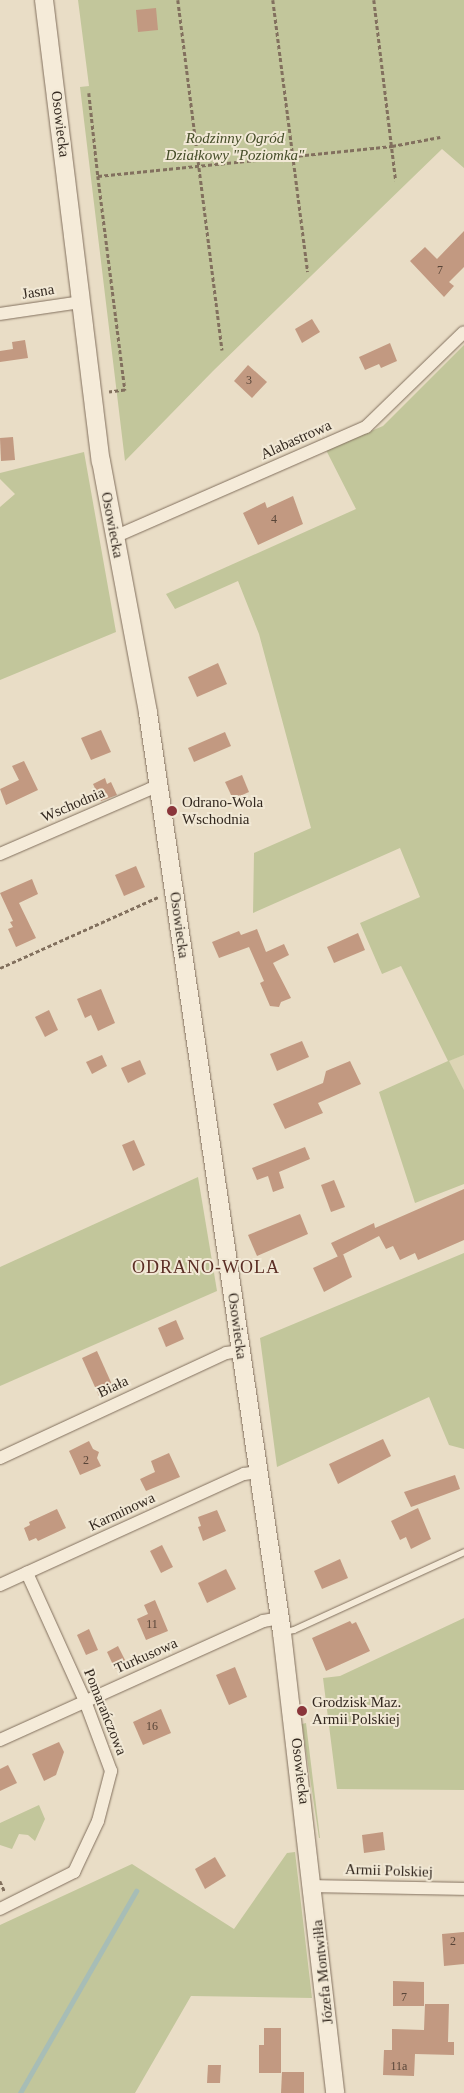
<!DOCTYPE html>
<html>
<head>
<meta charset="utf-8">
<style>
  body { margin:0 }
  #map { position:relative; width:464px; height:2093px; overflow:hidden; background:#e9ddc6; font-family:"Times New Roman",serif }
  div>[style] { position:absolute }
  .farmland>* { inset:0; background:#ddd5b5 }
  .green>* { inset:0; background:#c2c69b }
  .stream>* { height:4.5px; margin:-2.25px; padding:0 2.25px; transform-origin:2.25px; border-radius:2.25px; background:#a7bdb6 }
  .building>* { inset:0; background:#c29981 }
  .path>* { height:2.5px; margin-top:-1.25px; transform-origin:0; background:repeating-linear-gradient(90deg,#82705e 0 4px,transparent 0 6.5px) }
  .roads { filter:drop-shadow(0 0 1px #82705e) drop-shadow(0 0 1px #82705e) }
  .lane>* { height:6px; margin:-3px; padding:0 3px; transform-origin:3px; border-radius:3px; background:#f5ebd9 }
  .street>* { height:12px; margin:-6px; padding:0 6px; transform-origin:6px; border-radius:6px; background:#f5ebd9 }
  .secondary>* { height:18px; margin:-9px; padding:0 9px; transform-origin:9px; border-radius:9px; background:#f5ebd9 }
  .dots>* { width:14px; height:14px; translate:-50% -50%; box-sizing:border-box; border:2px solid #f1e8d5; border-radius:50% }
  span { translate:-50% -50%; white-space:nowrap; text-align:center; line-height:1.15; -webkit-text-stroke:4px #f1e8d5; paint-order:stroke }
  .number-label { font-size:12px; color:#584538 }
  .number-label span { -webkit-text-stroke-width:0 }
  .street-label { font-size:15px; color:#342920 }
  .park-label { font-size:15px; color:#464e29; font-style:italic }
  .poi-label { font-size:15px; color:#342920 }
  .left { translate:0 -50%; text-align:left }
  .quarter-label { font-size:18px; color:#5b2e25; letter-spacing:1px }
</style>
</head>
<body>
<div id="map">
  <div class="farmland">
    <div style="clip-path:polygon(464px 1055px,464px 1090px,448px 1061px)"></div>
  </div>
  <div class="green">
    <div style="clip-path:polygon(78px 0,464px 0,464px 168px,442px 149px,213px 371px,125px 461px,80px 87px,89px 86px)"></div>
    <div style="clip-path:polygon(464px 345px,464px 1055px,449px 1061px,464px 1090px,464px 1184px,415px 1203px,379px 1092px,448px 1061px,401px 966px,382px 974px,360px 923px,420px 897px,400px 848px,253px 913px,254px 853px,311px 828px,259px 634px,238px 581px,175px 609px,166px 594px,356px 509px,326px 450px,383px 426px)"></div>
    <div style="clip-path:polygon(84px 452px,116px 632px,0 680px,0 507px,15px 494px,0 479px,0 473px)"></div>
    <div style="clip-path:polygon(198px 1177px,217px 1291px,0 1386px,0 1267px)"></div>
    <div style="clip-path:polygon(464px 1253px,464px 1449px,449px 1445px,429px 1397px,277px 1467px,260px 1338px)"></div>
    <div style="clip-path:polygon(464px 1618px,464px 1790px,337px 1789px,323px 1678px,340px 1676px)"></div>
    <div style="clip-path:polygon(306px 1723px,320px 1838px,319px 1838px,302px 1724px)"></div>
    <div style="clip-path:polygon(39px 1805px,45px 1819px,35px 1841px,28px 1835px,19px 1834px,12px 1849px,0 1845px,0 1823px)"></div>
    <div style="clip-path:polygon(295px 1852px,312px 1998px,191px 1996px,135px 2093px,0 2093px,0 1925px,132px 1864px,234px 1929px,287px 1853px)"></div>
  </div>
  <div class="stream">
    <div style="left:20px;top:2093px;width:233px;rotate:-60.1deg"></div>
  </div>
  <div class="building">
    <div style="clip-path:polygon(156px 8px,158px 30px,138px 32px,136px 10px)"></div>
    <div style="clip-path:polygon(464px 231px,464px 267px,449px 282px,454px 286px,444px 297px,410px 261px,425px 247px,437px 259px)"></div>
    <div style="clip-path:polygon(312px 319px,320px 332px,302px 343px,295px 329px)"></div>
    <div style="clip-path:polygon(25px 340px,28px 358px,0 362px,0 351px,13px 349px,12px 342px)"></div>
    <div style="clip-path:polygon(390px 343px,397px 361px,381px 368px,379px 364px,365px 370px,359px 357px)"></div>
    <div style="clip-path:polygon(248px 365px,267px 382px,252px 398px,234px 381px)"></div>
    <div style="clip-path:polygon(13px 437px,15px 460px,1px 461px,0 438px)"></div>
    <div style="clip-path:polygon(293px 496px,303px 524px,258px 545px,243px 513px,265px 502px,267px 508px)"></div>
    <div style="clip-path:polygon(218px 663px,227px 684px,197px 697px,188px 677px)"></div>
    <div style="clip-path:polygon(101px 730px,111px 752px,91px 760px,81px 738px)"></div>
    <div style="clip-path:polygon(225px 732px,231px 746px,194px 762px,188px 748px)"></div>
    <div style="clip-path:polygon(24px 761px,38px 790px,6px 805px,0 789px,19px 780px,12px 766px)"></div>
    <div style="clip-path:polygon(242px 775px,249px 792px,233px 799px,225px 782px)"></div>
    <div style="clip-path:polygon(105px 778px,107px 784px,111px 782px,117px 795px,101px 801px,93px 784px)"></div>
    <div style="clip-path:polygon(136px 866px,145px 887px,124px 896px,115px 875px)"></div>
    <div style="clip-path:polygon(32px 879px,38px 894px,19px 903px,36px 938px,16px 947px,8px 929px,13px 927px,10px 922px,13px 921px,0 893px)"></div>
    <div style="clip-path:polygon(257px 929px,266px 952px,284px 944px,289px 955px,273px 963px,291px 998px,281px 1002px,279px 1007px,270px 1006px,260px 983px,264px 981px,249px 947px,219px 958px,212px 942px,239px 931px,241px 935px)"></div>
    <div style="clip-path:polygon(358px 933px,365px 950px,334px 963px,327px 947px)"></div>
    <div style="clip-path:polygon(101px 989px,115px 1023px,98px 1031px,91px 1015px,85px 1018px,77px 999px)"></div>
    <div style="clip-path:polygon(49px 1010px,58px 1030px,45px 1037px,35px 1017px)"></div>
    <div style="clip-path:polygon(302px 1041px,309px 1057px,277px 1071px,270px 1054px)"></div>
    <div style="clip-path:polygon(102px 1055px,107px 1066px,92px 1074px,86px 1062px)"></div>
    <div style="clip-path:polygon(140px 1060px,146px 1074px,128px 1083px,121px 1068px)"></div>
    <div style="clip-path:polygon(350px 1061px,361px 1084px,318px 1103px,323px 1113px,285px 1129px,273px 1104px,323px 1083px,326px 1071px)"></div>
    <div style="clip-path:polygon(134px 1140px,145px 1165px,133px 1171px,122px 1145px)"></div>
    <div style="clip-path:polygon(305px 1147px,310px 1159px,279px 1172px,284px 1188px,273px 1192px,268px 1176px,257px 1180px,252px 1168px)"></div>
    <div style="clip-path:polygon(334px 1180px,345px 1207px,331px 1212px,321px 1185px)"></div>
    <div style="clip-path:polygon(464px 1189px,464px 1240px,418px 1260px,415px 1253px,400px 1260px,393px 1246px,386px 1249px,379px 1236px,338px 1257px,331px 1243px,374px 1223px,375px 1228px)"></div>
    <div style="clip-path:polygon(300px 1214px,308px 1234px,257px 1256px,248px 1235px)"></div>
    <div style="clip-path:polygon(343px 1254px,352px 1277px,324px 1292px,313px 1268px)"></div>
    <div style="clip-path:polygon(176px 1320px,184px 1339px,166px 1347px,158px 1328px)"></div>
    <div style="clip-path:polygon(97px 1351px,114px 1389px,99px 1396px,82px 1358px)"></div>
    <div style="clip-path:polygon(383px 1439px,391px 1456px,338px 1484px,329px 1464px)"></div>
    <div style="clip-path:polygon(89px 1441px,93px 1449px,99px 1452px,97px 1458px,101px 1466px,80px 1475px,69px 1451px)"></div>
    <div style="clip-path:polygon(169px 1453px,180px 1477px,146px 1491px,140px 1479px,155px 1472px,151px 1461px)"></div>
    <div style="clip-path:polygon(455px 1475px,460px 1489px,411px 1507px,404px 1492px)"></div>
    <div style="clip-path:polygon(418px 1508px,431px 1539px,411px 1549px,406px 1537px,400px 1540px,391px 1521px)"></div>
    <div style="clip-path:polygon(57px 1509px,66px 1528px,38px 1541px,36px 1538px,29px 1541px,24px 1528px,30px 1525px,29px 1522px)"></div>
    <div style="clip-path:polygon(217px 1510px,226px 1531px,203px 1541px,198px 1527px,201px 1526px,198px 1517px)"></div>
    <div style="clip-path:polygon(162px 1545px,173px 1567px,161px 1573px,150px 1551px)"></div>
    <div style="clip-path:polygon(340px 1559px,348px 1578px,322px 1589px,314px 1571px)"></div>
    <div style="clip-path:polygon(226px 1569px,236px 1589px,207px 1603px,198px 1583px)"></div>
    <div style="clip-path:polygon(155px 1600px,168px 1631px,146px 1640px,137px 1619px,148px 1614px,144px 1605px)"></div>
    <div style="clip-path:polygon(350px 1621px,352px 1624px,356px 1622px,370px 1651px,326px 1671px,312px 1638px)"></div>
    <div style="clip-path:polygon(89px 1629px,98px 1650px,86px 1655px,77px 1635px)"></div>
    <div style="clip-path:polygon(118px 1646px,127px 1664px,115px 1669px,107px 1652px)"></div>
    <div style="clip-path:polygon(235px 1667px,247px 1697px,229px 1705px,216px 1675px)"></div>
    <div style="clip-path:polygon(161px 1709px,171px 1733px,143px 1745px,133px 1722px)"></div>
    <div style="clip-path:polygon(59px 1742px,64px 1752px,56px 1775px,44px 1781px,32px 1754px)"></div>
    <div style="clip-path:polygon(8px 1765px,17px 1783px,0 1791px,0 1769px)"></div>
    <div style="clip-path:polygon(383px 1832px,385px 1850px,364px 1853px,362px 1835px)"></div>
    <div style="clip-path:polygon(215px 1857px,226px 1876px,205px 1889px,195px 1869px)"></div>
    <div style="clip-path:polygon(464px 1932px,464px 1964px,444px 1966px,442px 1934px)"></div>
    <div style="clip-path:polygon(393px 1981px,424px 1982px,424px 2006px,393px 2006px)"></div>
    <div style="clip-path:polygon(425px 2004px,449px 2004px,448px 2042px,454px 2042px,454px 2055px,415px 2054px,414px 2076px,383px 2075px,384px 2050px,392px 2050px,392px 2029px,424px 2030px)"></div>
    <div style="clip-path:polygon(264px 2028px,281px 2028px,281px 2073px,259px 2073px,259px 2045px,264px 2045px)"></div>
    <div style="clip-path:polygon(208px 2065px,221px 2065px,220px 2083px,207px 2083px)"></div>
    <div style="clip-path:polygon(282px 2072px,304px 2072px,304px 2093px,281px 2093px)"></div>
  </div>
  <div class="path">
    <div style="left:178px;top:0;width:353px;rotate:82.8deg"></div>
    <div style="left:273px;top:0;width:274px;rotate:82.7deg"></div>
    <div style="left:374px;top:0;width:182px;rotate:83.1deg"></div>
    <div style="left:89px;top:93px;width:83px;rotate:83.8deg"></div>
    <div style="left:98px;top:176px;width:296px;rotate:-5.8deg"></div>
    <div style="left:392px;top:146px;width:49px;rotate:-10.6deg"></div>
    <div style="left:98px;top:176px;width:216px;rotate:82.8deg"></div>
    <div style="left:125px;top:390px;width:16px;rotate:173deg"></div>
    <div style="left:0;top:968px;width:173px;rotate:-24.2deg"></div>
    <div style="left:0;top:1881px;width:12px;rotate:66deg"></div>
  </div>
  <div class="roads">
    <div class="lane">
      <div style="left:283px;top:1632px;width:11px;rotate:-10deg"></div>
      <div style="left:294px;top:1630px;width:187px;rotate:-24.6deg"></div>
    </div>
    <div class="street">
      <div style="left:0;top:314px;width:82px;rotate:-8.4deg"></div>
      <div style="left:114px;top:537px;width:275px;rotate:-23.6deg"></div>
      <div style="left:366px;top:427px;width:136px;rotate:-44.1deg"></div>
      <div style="left:0;top:854px;width:163px;rotate:-23.4deg"></div>
      <div style="left:150px;top:789px;width:9px;rotate:-6deg"></div>
      <div style="left:0;top:1458px;width:249px;rotate:-24.9deg"></div>
      <div style="left:226px;top:1353px;width:15px;rotate:-8deg"></div>
      <div style="left:0;top:1585px;width:268px;rotate:-24.5deg"></div>
      <div style="left:244px;top:1474px;width:14px;rotate:-8deg"></div>
      <div style="left:0;top:1740px;width:289px;rotate:-24.3deg"></div>
      <div style="left:263px;top:1621px;width:17px;rotate:-10deg"></div>
      <div style="left:314px;top:1886px;width:150px;rotate:1.1deg"></div>
      <div style="left:0;top:1909px;width:83px;rotate:-26.6deg"></div>
      <div style="left:74px;top:1872px;width:56px;rotate:-64.8deg"></div>
      <div style="left:98px;top:1821px;width:52px;rotate:-75.4deg"></div>
      <div style="left:111px;top:1771px;width:75px;rotate:-110.4deg"></div>
      <div style="left:85px;top:1701px;width:141px;rotate:-114.4deg"></div>
    </div>
    <div class="secondary">
      <div style="left:44px;top:0;width:465px;rotate:83deg"></div>
      <div style="left:101px;top:461px;width:256px;rotate:79.4deg"></div>
      <div style="left:148px;top:713px;width:930px;rotate:81.71deg"></div>
      <div style="left:282px;top:1633px;width:463px;rotate:83.4deg"></div>
    </div>
  </div>
  <div class="dots">
    <div style="left:172px;top:811px;background:#8a353a"></div>
    <div style="left:302px;top:1711px;background:#8a353a"></div>
  </div>
  <div class="number-label">
    <span style="left:440px;top:271px">7</span>
    <span style="left:249px;top:381px">3</span>
    <span style="left:274px;top:520px">4</span>
    <span style="left:86px;top:1461px">2</span>
    <span style="left:152px;top:1625px">11</span>
    <span style="left:152px;top:1727px">16</span>
    <span style="left:453px;top:1942px">2</span>
    <span style="left:404px;top:1998px">7</span>
    <span style="left:399px;top:2067px">11a</span>
  </div>
  <div class="street-label">
    <span style="left:60px;top:124px;rotate:83deg">Osowiecka</span>
    <span style="left:38px;top:292px;rotate:-9deg">Jasna</span>
    <span style="left:296px;top:440px;rotate:-24deg">Alabastrowa</span>
    <span style="left:112px;top:525px;rotate:79deg">Osowiecka</span>
    <span style="left:73px;top:805px;rotate:-23deg">Wschodnia</span>
    <span style="left:179px;top:925px;rotate:82deg">Osowiecka</span>
    <span style="left:237px;top:1326px;rotate:82deg">Osowiecka</span>
    <span style="left:113px;top:1387px;rotate:-25deg">Biała</span>
    <span style="left:122px;top:1512px;rotate:-25deg">Karminowa</span>
    <span style="left:146px;top:1656px;rotate:-24deg">Turkusowa</span>
    <span style="left:105px;top:1712px;rotate:68deg">Pomarańczowa</span>
    <span style="left:300px;top:1771px;rotate:83deg">Osowiecka</span>
    <span style="left:389px;top:1871px;rotate:2deg">Armii Polskiej</span>
    <span style="left:323px;top:1972px;rotate:-96deg">Józefa Montwiłła</span>
  </div>
  <div class="park-label">
    <span style="left:235px;top:147px">Rodzinny Ogród<br>Działkowy "Poziomka"</span>
  </div>
  <div class="poi-label">
    <span class="left" style="left:182px;top:811px">Odrano-Wola<br>Wschodnia</span>
    <span class="left" style="left:312px;top:1711px">Grodzisk Maz.<br>Armii Polskiej</span>
  </div>
  <div class="quarter-label">
    <span style="left:206px;top:1267px">ODRANO-WOLA</span>
  </div>
</div>
</body>
</html>
